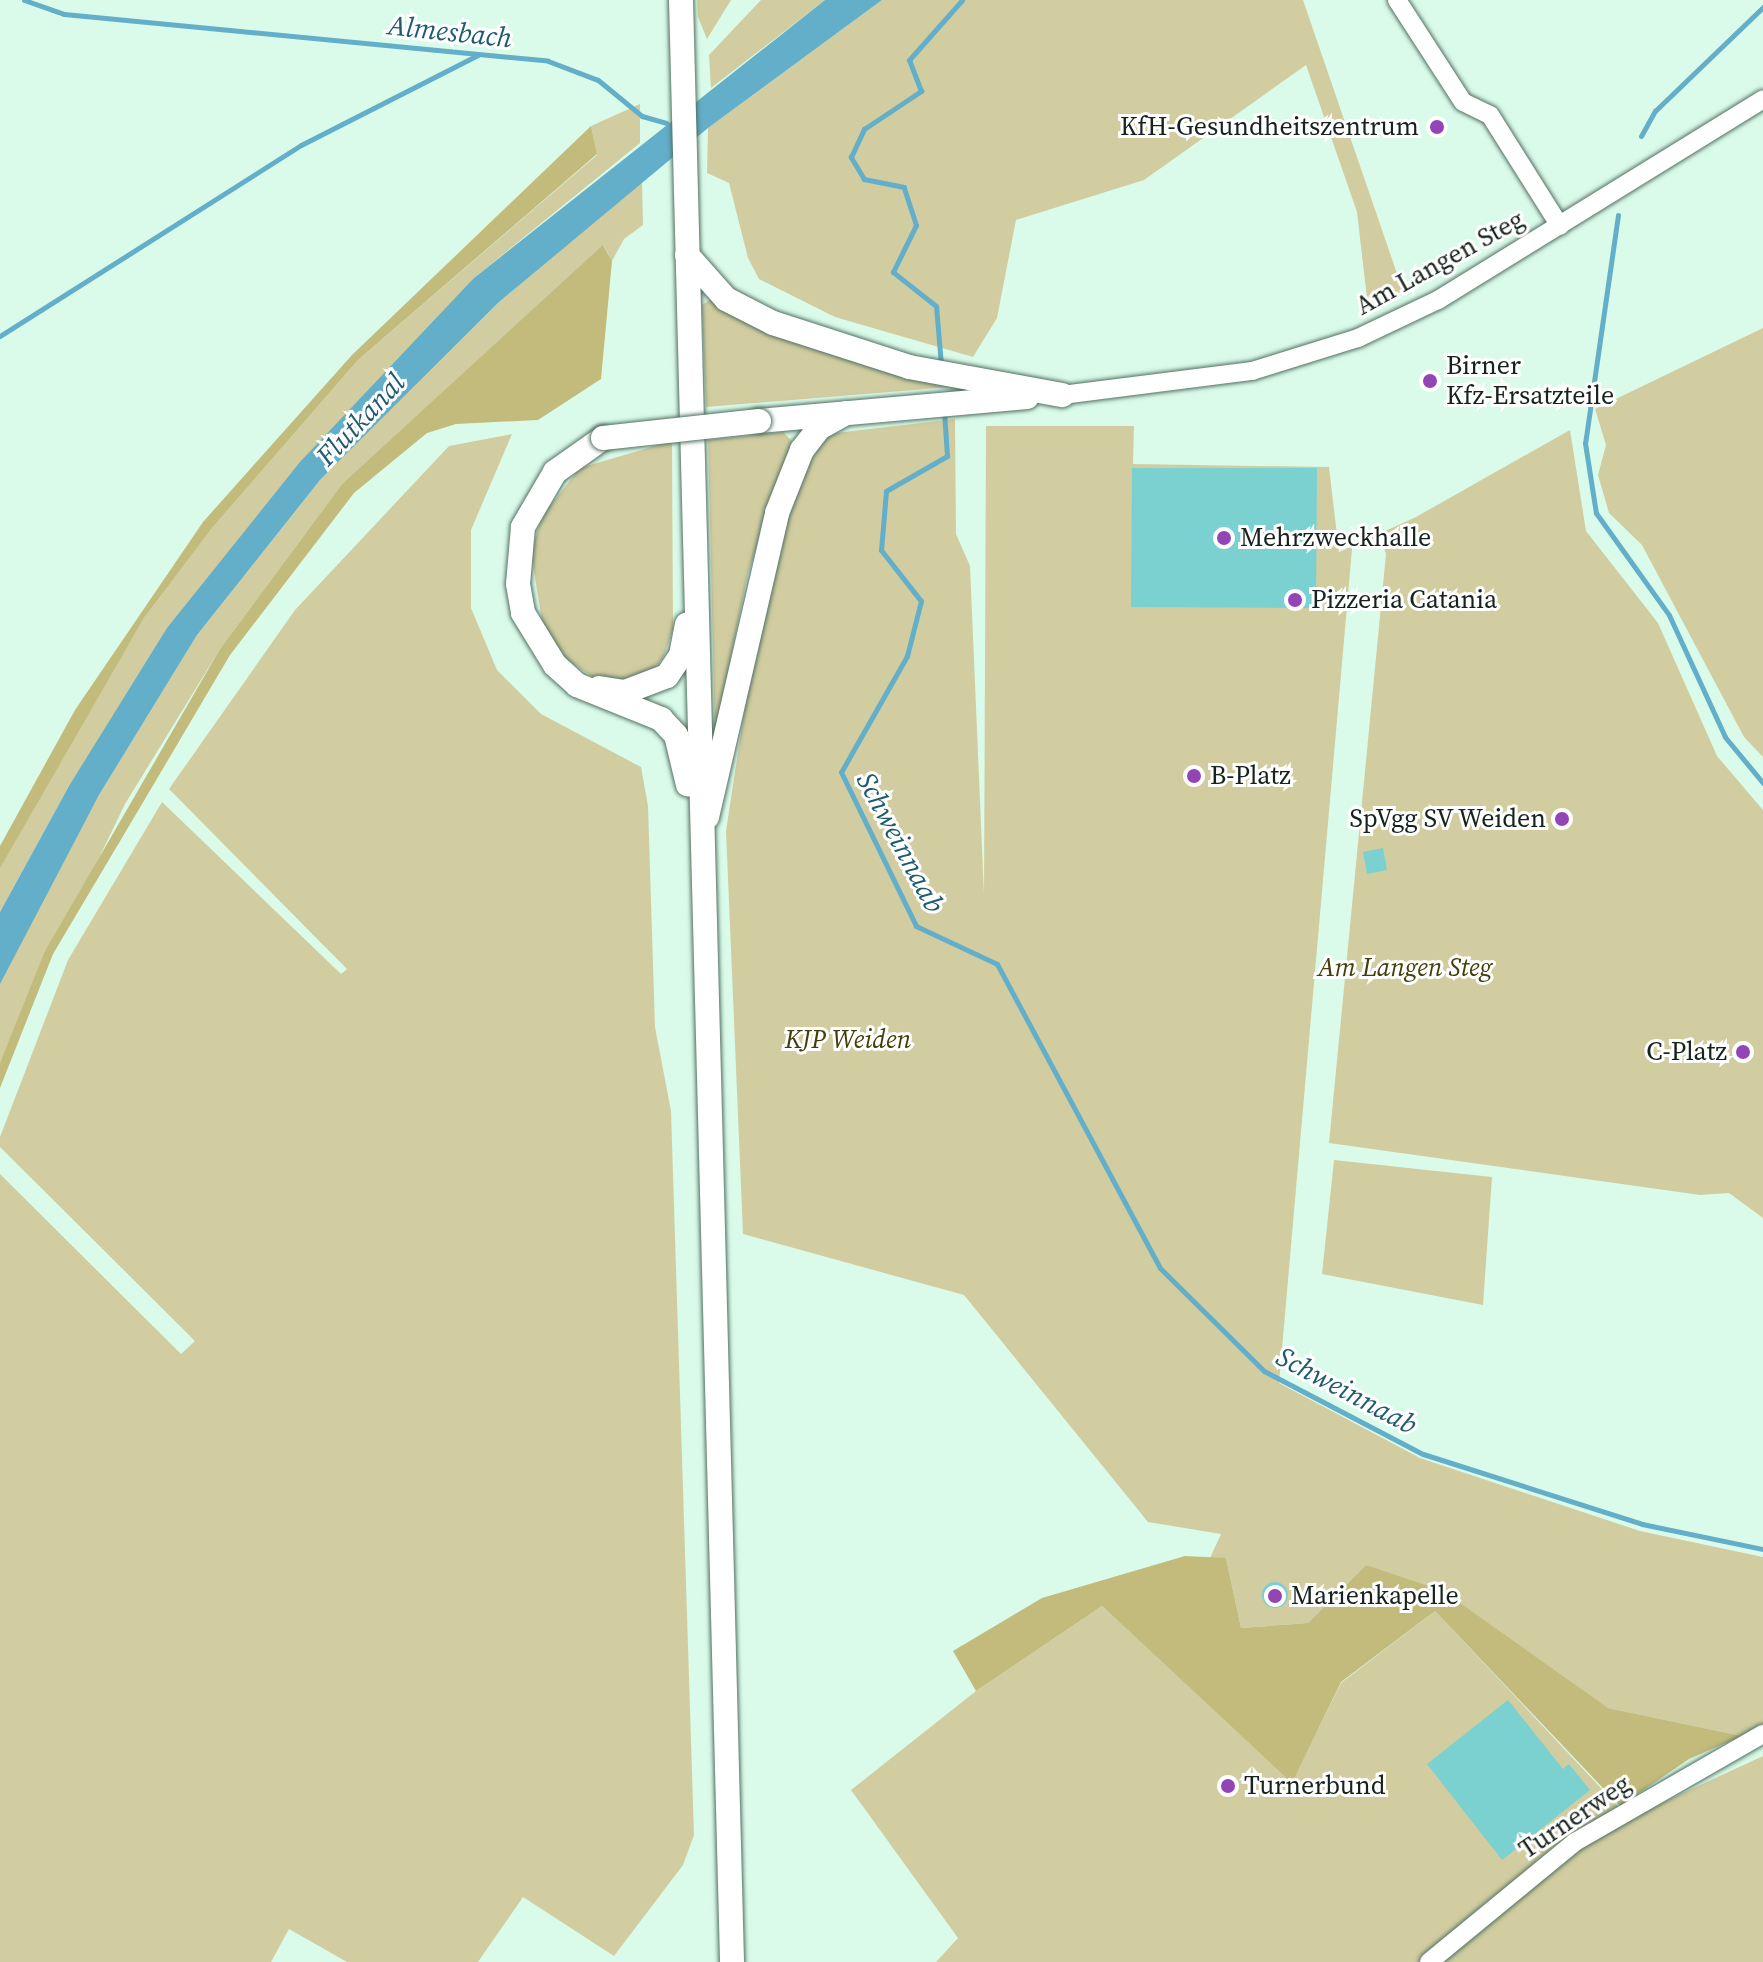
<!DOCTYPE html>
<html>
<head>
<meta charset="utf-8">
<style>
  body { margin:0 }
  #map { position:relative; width:1763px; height:1962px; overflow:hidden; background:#dafbea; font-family:"Source Serif 4",serif }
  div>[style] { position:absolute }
  .green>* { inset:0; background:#d1cda1 }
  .forest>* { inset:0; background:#c2bb7c }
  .water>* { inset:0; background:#63aec9 }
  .stream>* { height:5px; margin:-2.5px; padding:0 2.5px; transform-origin:2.5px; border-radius:2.5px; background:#63aec9 }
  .building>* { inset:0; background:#7ad1cf }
  .round { border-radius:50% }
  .roads { filter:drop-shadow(0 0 2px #527061) drop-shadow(0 0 2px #527061) }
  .minor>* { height:18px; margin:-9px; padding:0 9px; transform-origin:9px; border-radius:9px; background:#fff }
  .major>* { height:24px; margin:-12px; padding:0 12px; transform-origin:12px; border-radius:12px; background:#fff }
  .bridges { filter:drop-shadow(0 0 2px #527061) drop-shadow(0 0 2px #527061) }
  .major-bridge>* { height:24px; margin:-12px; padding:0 12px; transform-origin:12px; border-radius:12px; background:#fff }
  .dots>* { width:22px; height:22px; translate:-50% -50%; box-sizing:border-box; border:4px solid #fff; border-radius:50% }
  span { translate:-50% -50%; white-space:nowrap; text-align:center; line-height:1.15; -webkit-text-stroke:6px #fff; paint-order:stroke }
  .poi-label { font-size:26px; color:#16221c }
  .right { translate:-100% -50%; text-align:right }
  .left { translate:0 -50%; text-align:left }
  .street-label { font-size:26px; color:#16221c }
  .park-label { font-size:26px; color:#433e0a; font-style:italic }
  .water-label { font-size:28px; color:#1f5b6e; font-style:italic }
</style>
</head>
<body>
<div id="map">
  <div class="green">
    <div style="clip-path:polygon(697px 0,731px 0,707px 39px,698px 17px)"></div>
    <div style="clip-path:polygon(761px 0,825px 0,711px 88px,709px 55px)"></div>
    <div style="clip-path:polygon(882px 0,1303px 0,1403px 291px,1368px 307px,1357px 212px,1306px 65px,1144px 180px,1016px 220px,997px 318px,973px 357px,835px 317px,759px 279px,748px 258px,729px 183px,707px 173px,708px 128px)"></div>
    <div style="clip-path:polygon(640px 104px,640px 143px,474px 278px,69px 786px,0 912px,0 868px,17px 836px,144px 618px,213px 527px,358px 360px,597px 155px,591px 126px)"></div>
    <div style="clip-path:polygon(642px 181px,643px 225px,624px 239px,612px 261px,604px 246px,342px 484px,220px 649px,125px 804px,0 1063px,0 984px,9px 964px,99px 795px,197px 635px,320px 480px,499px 302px)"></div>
    <div style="clip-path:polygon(711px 299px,855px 359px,950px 387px,706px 407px,702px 305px)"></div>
    <div style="clip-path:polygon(1763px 328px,1763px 757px,1744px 737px,1642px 545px,1609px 513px,1598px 475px,1606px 445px,1595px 409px)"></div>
    <div style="clip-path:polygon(955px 419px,956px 534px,970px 566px,984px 894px,986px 426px,1134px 426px,1133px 464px,1329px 467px,1339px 552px,1416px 517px,1570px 430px,1586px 531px,1658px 623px,1717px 756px,1763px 810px,1763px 1218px,1729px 1193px,1700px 1195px,1329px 1143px,1386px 554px,1380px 535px,1352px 549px,1279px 1383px,1420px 1458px,1640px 1531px,1763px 1557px,1763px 1729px,1742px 1736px,1608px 1708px,1366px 1565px,1308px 1623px,1241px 1628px,1226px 1558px,1210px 1558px,1221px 1534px,1148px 1522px,964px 1295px,743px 1234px,726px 831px,762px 595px,798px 483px,827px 434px)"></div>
    <div style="clip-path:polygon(783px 432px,792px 441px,748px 573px,715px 735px,708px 440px)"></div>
    <div style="clip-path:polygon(512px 434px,471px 530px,471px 608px,497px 670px,541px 714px,641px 767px,648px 806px,655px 1027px,671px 1111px,694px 1835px,683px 1865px,614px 1956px,523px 1897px,478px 1962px,347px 1962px,289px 1929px,271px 1962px,0 1962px,0 1174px,181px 1354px,195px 1341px,0 1147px,0 1137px,68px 960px,162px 802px,341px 974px,347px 969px,169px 789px,295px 610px,449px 446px)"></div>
    <div style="clip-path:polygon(672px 441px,673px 629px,664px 656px,649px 675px,624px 683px,599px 681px,566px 659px,543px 627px,531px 553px,542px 516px,580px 468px)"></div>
    <div style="clip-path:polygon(1334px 1160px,1492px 1177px,1483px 1305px,1322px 1274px)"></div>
    <div style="clip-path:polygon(1102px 1606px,1292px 1782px,1341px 1683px,1435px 1611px,1629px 1818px,1763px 1756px,1763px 1962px,936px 1962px,958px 1938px,851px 1790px,976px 1691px)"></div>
  </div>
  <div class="forest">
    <div style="clip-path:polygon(591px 126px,597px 154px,358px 360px,213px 527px,144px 618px,0 868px,0 846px,75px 710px,203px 522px,352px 355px)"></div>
    <div style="clip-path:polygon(603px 245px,612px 261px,601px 379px,538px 420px,456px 424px,427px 433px,354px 493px,230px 655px,145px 799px,53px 954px,0 1088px,0 1063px,45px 951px,220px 649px,342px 484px)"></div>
    <div style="clip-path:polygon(1185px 1556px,1226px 1558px,1241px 1628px,1308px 1623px,1366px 1565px,1443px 1591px,1608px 1708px,1742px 1736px,1689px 1759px,1620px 1806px,1435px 1611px,1341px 1682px,1292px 1783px,1102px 1606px,976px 1691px,953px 1651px,1042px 1598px)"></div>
  </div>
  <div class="water">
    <div style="clip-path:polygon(825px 0,882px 0,708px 128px,499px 302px,320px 480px,197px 635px,99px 795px,0 984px,0 912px,69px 786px,167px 628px,300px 462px,474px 278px)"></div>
  </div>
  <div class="stream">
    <div style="left:24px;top:0;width:42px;rotate:19.3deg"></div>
    <div style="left:64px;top:14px;width:486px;rotate:5.5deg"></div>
    <div style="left:548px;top:61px;width:53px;rotate:20.8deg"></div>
    <div style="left:598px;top:80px;width:57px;rotate:39.3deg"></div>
    <div style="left:642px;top:116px;width:25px;rotate:16deg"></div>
    <div style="left:1641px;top:136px;width:29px;rotate:-61deg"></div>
    <div style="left:1655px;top:111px;width:150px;rotate:-43.9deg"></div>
    <div style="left:1618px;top:215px;width:230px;rotate:98.2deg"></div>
    <div style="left:1585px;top:443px;width:71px;rotate:81.1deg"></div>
    <div style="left:1596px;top:513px;width:125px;rotate:54.4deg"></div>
    <div style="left:1669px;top:615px;width:134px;rotate:65.3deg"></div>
    <div style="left:1725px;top:737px;width:60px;rotate:50.4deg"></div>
    <div style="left:0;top:336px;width:356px;rotate:-32.4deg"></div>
    <div style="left:301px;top:145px;width:199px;rotate:-27deg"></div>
    <div style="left:941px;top:365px;width:59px;rotate:-94.8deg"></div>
    <div style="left:936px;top:306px;width:55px;rotate:-141.7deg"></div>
    <div style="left:893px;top:272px;width:52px;rotate:-63.9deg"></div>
    <div style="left:916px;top:225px;width:40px;rotate:-108deg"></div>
    <div style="left:904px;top:187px;width:41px;rotate:-168.7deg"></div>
    <div style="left:864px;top:179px;width:26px;rotate:-121deg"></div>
    <div style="left:851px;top:157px;width:31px;rotate:-65deg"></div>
    <div style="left:864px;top:129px;width:69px;rotate:-33.7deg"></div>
    <div style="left:921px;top:91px;width:33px;rotate:-111deg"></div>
    <div style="left:909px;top:60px;width:80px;rotate:-48.5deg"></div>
    <div style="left:944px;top:411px;width:45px;rotate:86.2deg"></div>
    <div style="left:947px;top:456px;width:70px;rotate:150.2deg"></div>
    <div style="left:886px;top:491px;width:59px;rotate:94.8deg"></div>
    <div style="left:881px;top:550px;width:65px;rotate:51.9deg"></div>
    <div style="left:921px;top:601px;width:57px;rotate:104.3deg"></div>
    <div style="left:907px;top:656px;width:133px;rotate:119.6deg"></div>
    <div style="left:841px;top:772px;width:171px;rotate:64deg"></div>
    <div style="left:916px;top:926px;width:89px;rotate:25.1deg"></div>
    <div style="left:997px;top:964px;width:345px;rotate:61.8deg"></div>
    <div style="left:1160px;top:1268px;width:146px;rotate:44.7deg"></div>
    <div style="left:1264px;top:1371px;width:179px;rotate:27.6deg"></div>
    <div style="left:1423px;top:1454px;width:230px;rotate:17.7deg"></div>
    <div style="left:1642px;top:1524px;width:124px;rotate:11.7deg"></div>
  </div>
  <div class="building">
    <div style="clip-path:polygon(1132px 468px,1317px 468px,1316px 608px,1131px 607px)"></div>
    <div style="clip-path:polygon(1383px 848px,1387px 870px,1367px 874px,1363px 852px)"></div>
    <div class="round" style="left:1262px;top:1582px;width:26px;height:26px"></div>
    <div style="clip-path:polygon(1508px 1700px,1563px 1769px,1569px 1764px,1590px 1790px,1502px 1860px,1427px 1764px)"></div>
  </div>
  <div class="roads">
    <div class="minor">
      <div style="left:1397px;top:0;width:121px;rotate:57.1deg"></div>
      <div style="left:1463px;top:102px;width:30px;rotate:26deg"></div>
      <div style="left:1490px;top:115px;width:131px;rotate:57.8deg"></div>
      <div style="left:1062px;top:395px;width:192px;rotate:-7.2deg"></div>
      <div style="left:1252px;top:371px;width:111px;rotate:-17.3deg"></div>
      <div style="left:1358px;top:338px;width:89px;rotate:-25.4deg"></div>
      <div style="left:1438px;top:300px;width:382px;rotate:-31.7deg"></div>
      <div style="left:1429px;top:1962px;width:189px;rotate:-39.4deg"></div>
      <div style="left:1575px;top:1842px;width:217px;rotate:-29.9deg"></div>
    </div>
    <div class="major">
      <div style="left:681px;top:0;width:1963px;rotate:88.51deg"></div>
      <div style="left:687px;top:255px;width:59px;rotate:48.4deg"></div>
      <div style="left:726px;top:299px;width:53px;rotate:27.1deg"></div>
      <div style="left:773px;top:323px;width:143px;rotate:17.9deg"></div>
      <div style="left:909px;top:367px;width:156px;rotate:10.4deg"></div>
      <div style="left:759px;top:421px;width:269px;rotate:-5.1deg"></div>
      <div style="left:603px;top:438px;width:59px;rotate:144.7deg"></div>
      <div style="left:555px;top:472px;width:64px;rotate:120.2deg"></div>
      <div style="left:523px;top:527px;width:57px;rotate:95deg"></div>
      <div style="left:518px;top:584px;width:29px;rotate:80deg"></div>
      <div style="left:523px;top:613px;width:61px;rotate:58.4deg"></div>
      <div style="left:555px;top:665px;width:30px;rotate:42deg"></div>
      <div style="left:577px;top:685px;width:91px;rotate:22deg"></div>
      <div style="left:661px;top:719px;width:22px;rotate:47deg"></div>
      <div style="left:676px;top:735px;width:51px;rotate:76.5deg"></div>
      <div style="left:599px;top:688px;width:26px;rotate:9deg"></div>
      <div style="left:625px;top:692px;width:45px;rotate:-20.9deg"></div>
      <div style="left:667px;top:676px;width:25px;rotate:-56deg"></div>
      <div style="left:681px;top:655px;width:31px;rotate:-79deg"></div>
      <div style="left:707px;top:817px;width:312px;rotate:-77deg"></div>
      <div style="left:777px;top:513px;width:68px;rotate:-68.4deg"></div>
      <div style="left:802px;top:450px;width:28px;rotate:-52deg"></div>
      <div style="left:819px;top:428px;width:31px;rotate:-29deg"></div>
    </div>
  </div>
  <div class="bridges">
    <div class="major-bridge">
      <div style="left:603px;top:438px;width:157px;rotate:-6.2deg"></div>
    </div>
  </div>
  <div class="dots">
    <div style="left:1437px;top:127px;background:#9345b6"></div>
    <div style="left:1430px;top:381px;background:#9345b6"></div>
    <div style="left:1224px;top:538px;background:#9345b6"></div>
    <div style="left:1295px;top:600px;background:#9345b6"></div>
    <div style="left:1194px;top:776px;background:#9345b6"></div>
    <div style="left:1562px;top:819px;background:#9345b6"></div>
    <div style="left:1743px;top:1052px;background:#9345b6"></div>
    <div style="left:1275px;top:1596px;background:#9345b6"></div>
    <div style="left:1228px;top:1786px;background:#9345b6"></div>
  </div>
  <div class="poi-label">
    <span class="right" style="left:1419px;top:127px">KfH-Gesundheitszentrum</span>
    <span class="left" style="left:1446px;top:381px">Birner<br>Kfz-Ersatzteile</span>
    <span class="left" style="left:1240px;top:538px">Mehrzweckhalle</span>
    <span class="left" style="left:1311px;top:600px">Pizzeria Catania</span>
    <span class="left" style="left:1210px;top:776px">B-Platz</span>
    <span class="right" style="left:1546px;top:819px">SpVgg SV Weiden</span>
    <span class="right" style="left:1727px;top:1052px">C-Platz</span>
    <span class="left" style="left:1291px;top:1596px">Marienkapelle</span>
    <span class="left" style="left:1244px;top:1786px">Turnerbund</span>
  </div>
  <div class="street-label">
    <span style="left:1440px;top:263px;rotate:-29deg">Am Langen Steg</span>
    <span style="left:1575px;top:1817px;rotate:-34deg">Turnerweg</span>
  </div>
  <div class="park-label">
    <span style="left:1405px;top:968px">Am Langen Steg</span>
    <span style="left:848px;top:1040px">KJP Weiden</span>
  </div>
  <div class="water-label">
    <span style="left:450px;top:31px;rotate:6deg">Almesbach</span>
    <span style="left:360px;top:419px;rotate:-47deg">Flutkanal</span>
    <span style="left:901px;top:842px;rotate:62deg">Schweinnaab</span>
    <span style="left:1347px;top:1390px;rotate:28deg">Schweinnaab</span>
  </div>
</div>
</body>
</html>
